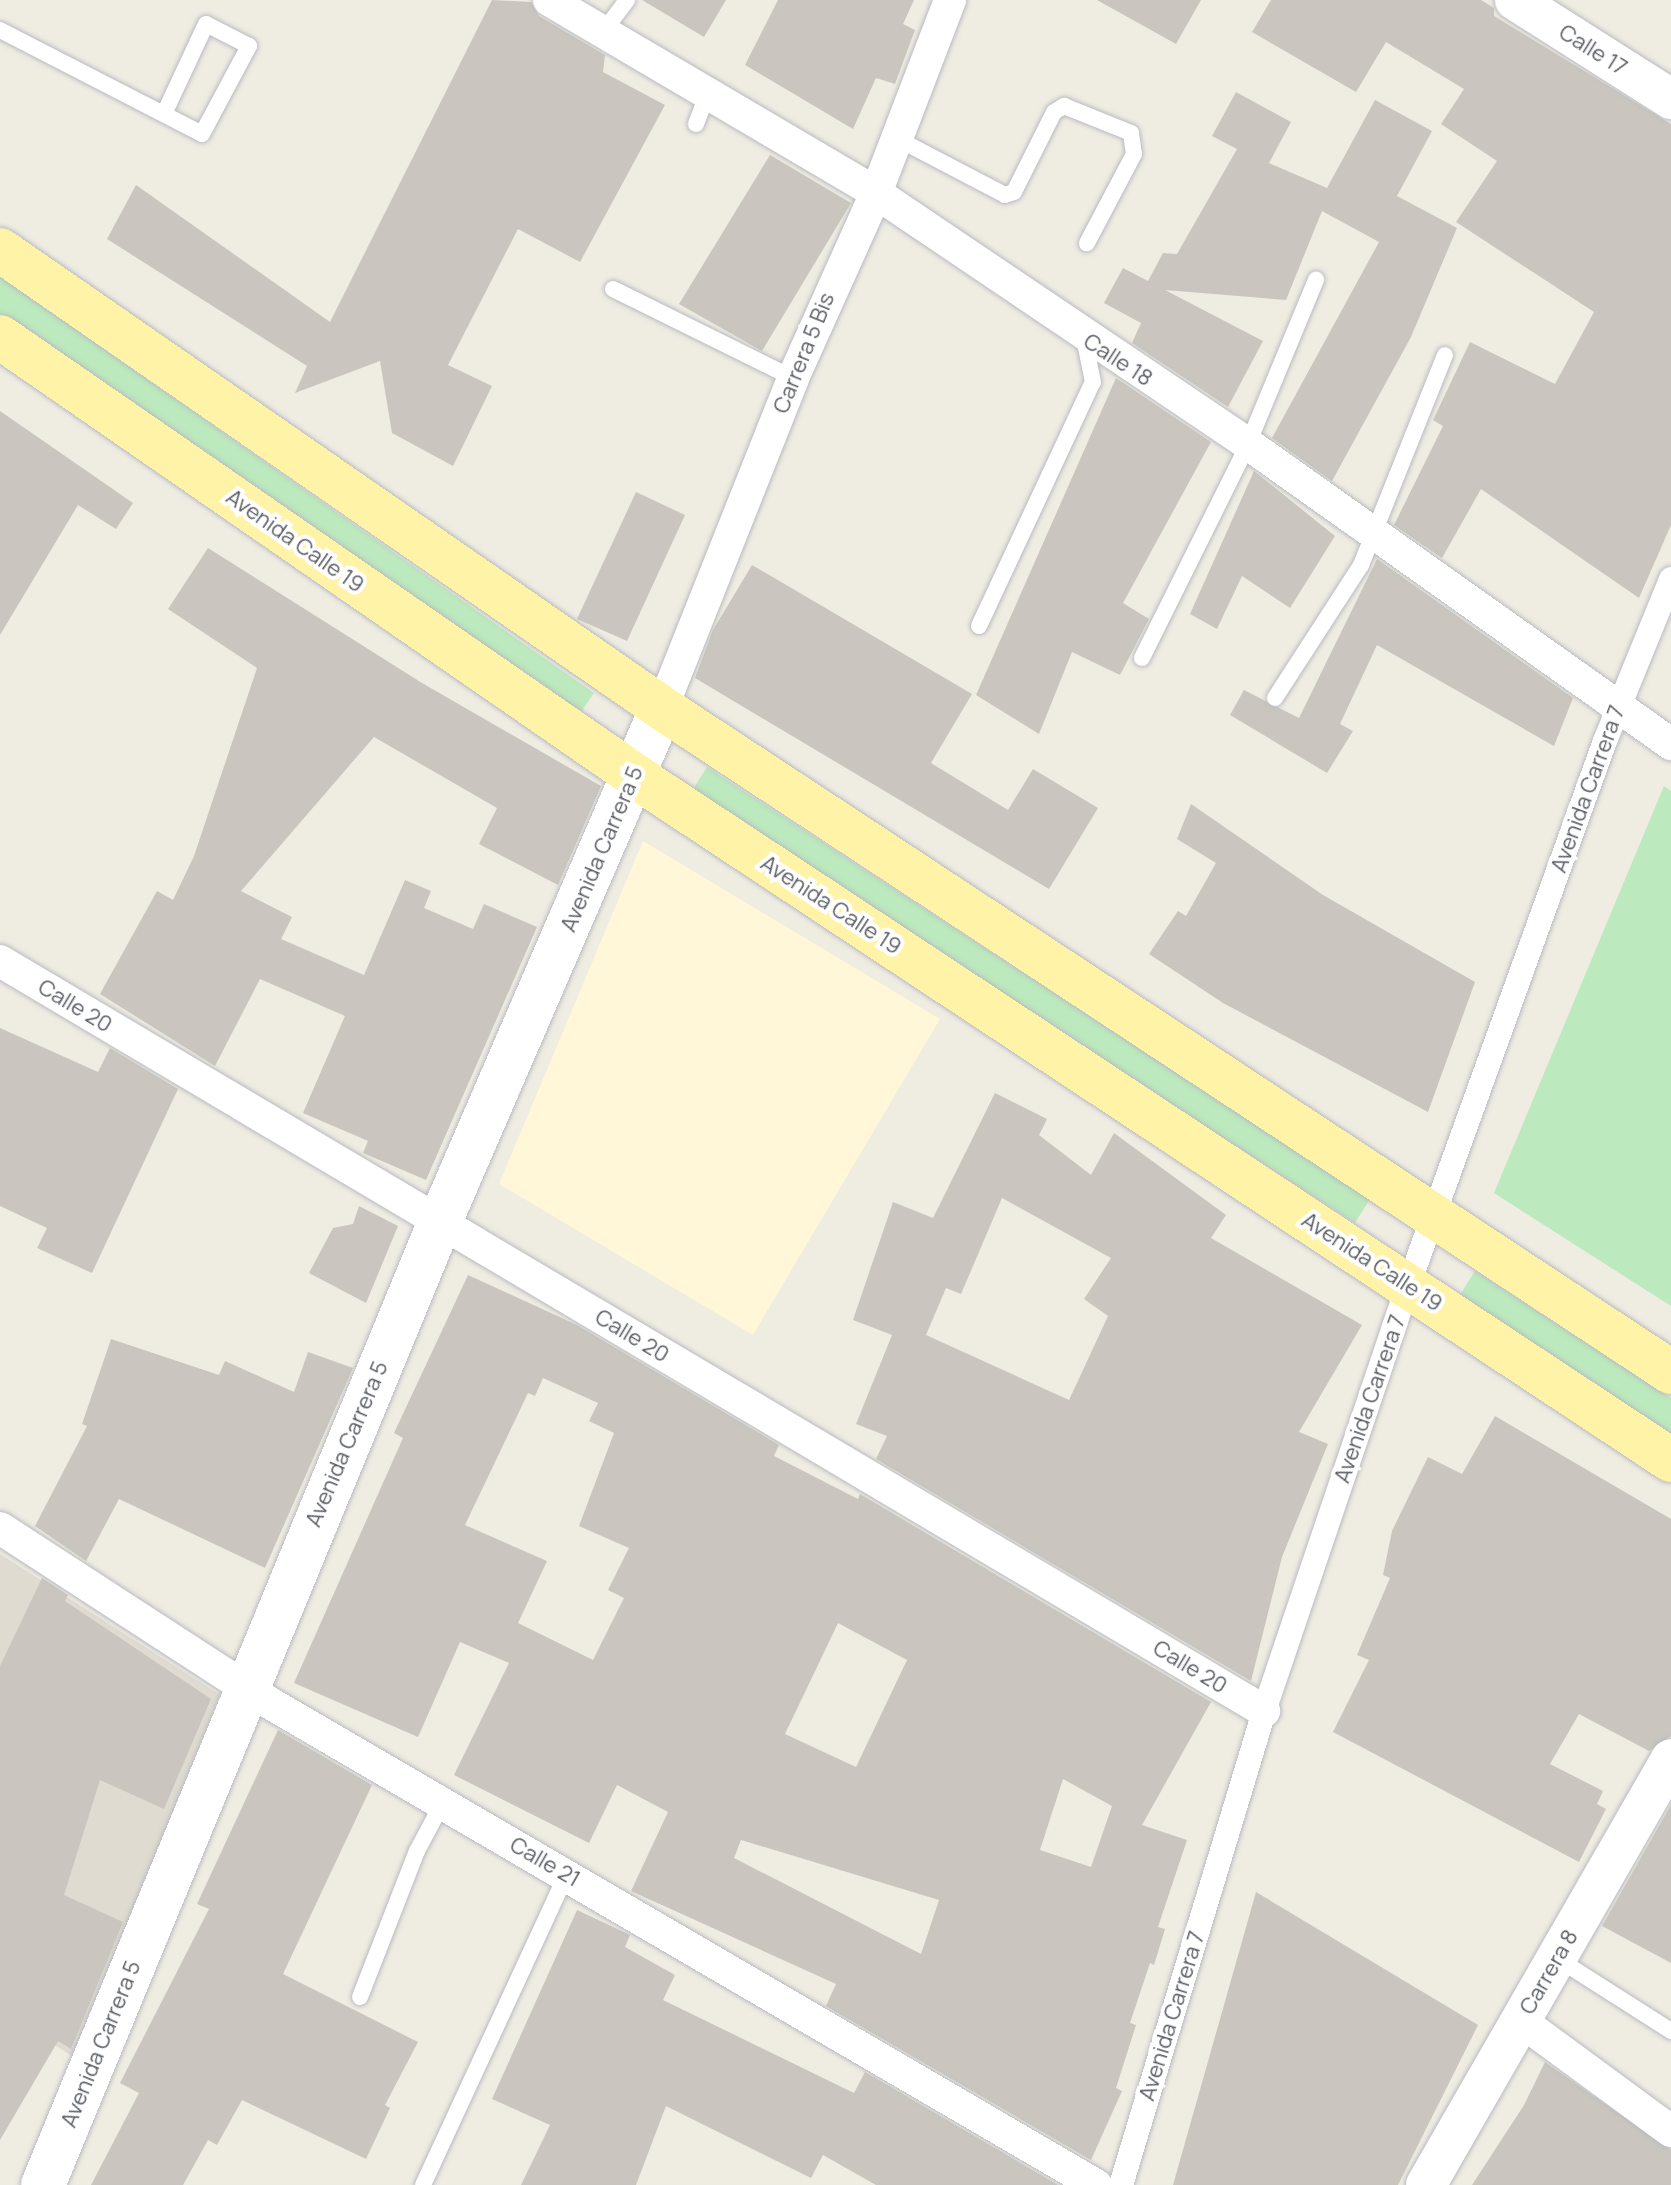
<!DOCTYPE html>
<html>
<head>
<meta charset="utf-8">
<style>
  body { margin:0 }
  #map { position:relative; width:1671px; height:2185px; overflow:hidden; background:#efece2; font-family:Manrope,sans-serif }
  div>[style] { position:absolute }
  .commercial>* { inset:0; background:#fff7d7 }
  .education>* { inset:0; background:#dfdbd1 }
  .green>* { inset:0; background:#bce9bd }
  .building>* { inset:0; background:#cac6bf }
  .roads { filter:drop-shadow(0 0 2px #b8bbc0) drop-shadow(0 0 2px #b8bbc0) }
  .service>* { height:16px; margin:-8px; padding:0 8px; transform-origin:8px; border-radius:8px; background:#fff }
  .pedestrian>* { height:24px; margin:-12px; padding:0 12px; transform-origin:12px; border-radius:12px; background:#fff }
  .minor>* { height:32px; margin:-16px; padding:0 16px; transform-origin:16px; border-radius:16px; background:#fff }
  .tertiary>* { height:40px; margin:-20px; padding:0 20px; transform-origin:20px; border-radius:20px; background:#fff }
  .secondary>* { height:44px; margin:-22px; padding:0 22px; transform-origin:22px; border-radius:22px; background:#fff }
  .primary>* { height:44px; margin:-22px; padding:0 22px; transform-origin:22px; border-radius:22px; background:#fff3a7 }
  span { translate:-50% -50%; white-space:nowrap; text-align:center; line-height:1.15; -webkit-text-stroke:8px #fff; paint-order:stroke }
  .street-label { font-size:22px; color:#5b5f65 }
</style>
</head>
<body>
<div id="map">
  <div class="commercial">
    <div style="clip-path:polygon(643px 841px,940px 1019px,753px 1335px,499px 1184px)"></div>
  </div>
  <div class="education">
    <div style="clip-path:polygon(0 1554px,220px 1695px,74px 2057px,0 2012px)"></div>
  </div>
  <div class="green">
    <div style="clip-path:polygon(0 276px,594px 693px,576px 719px,0 315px)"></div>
    <div style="clip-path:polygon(707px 767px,1370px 1199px,1355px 1223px,690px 794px)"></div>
    <div style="clip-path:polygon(1664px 786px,1671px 791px,1671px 1306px,1494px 1193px)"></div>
    <div style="clip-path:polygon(1475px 1271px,1671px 1398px,1671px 1436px,1458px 1298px)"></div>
  </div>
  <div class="building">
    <div style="clip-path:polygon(492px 0,531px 2px,539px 16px,605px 55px,603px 72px,665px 105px,580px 262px,518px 229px,448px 365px,492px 386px,453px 466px,392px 433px,380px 361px,295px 393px,307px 366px,107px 239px,136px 185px,330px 322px)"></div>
    <div style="clip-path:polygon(642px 0,726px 0,704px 37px)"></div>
    <div style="clip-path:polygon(778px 0,914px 0,903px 24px,915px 30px,895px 84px,876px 78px,853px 129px,745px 65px)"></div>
    <div style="clip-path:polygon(1097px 0,1201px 0,1176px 44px)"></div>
    <div style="clip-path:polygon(1271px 0,1481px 0,1494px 8px,1494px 16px,1671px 124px,1671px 525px,1639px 598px,1481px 489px,1442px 558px,1394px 525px,1443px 426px,1433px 420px,1470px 342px,1555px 384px,1594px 312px,1456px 222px,1497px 161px,1441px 124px,1464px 89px,1386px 42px,1356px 92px,1252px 32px)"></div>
    <div style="clip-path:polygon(1236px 92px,1291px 122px,1269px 163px,1327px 188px,1375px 100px,1432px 131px,1397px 196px,1457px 228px,1411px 337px,1332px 481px,1272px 438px,1379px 242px,1322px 211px,1286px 300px,1165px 290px,1263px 341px,1228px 407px,1132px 343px,1141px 323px,1104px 303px,1123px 268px,1148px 281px,1163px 253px,1177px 254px,1237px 149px,1212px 136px)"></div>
    <div style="clip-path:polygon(770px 155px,851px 203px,762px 351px,679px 304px)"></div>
    <div style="clip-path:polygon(1116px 378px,1211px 442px,1123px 603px,1149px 619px,1120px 675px,1072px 652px,1039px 734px,976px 695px)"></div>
    <div style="clip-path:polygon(0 411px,133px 503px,116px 529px,78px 505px,0 635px)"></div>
    <div style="clip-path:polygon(1254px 471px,1335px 536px,1290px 608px,1242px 576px,1217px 629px,1190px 614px)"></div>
    <div style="clip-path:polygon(636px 492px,685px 515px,627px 641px,577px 619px)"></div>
    <div style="clip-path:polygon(208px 548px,422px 683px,601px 786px,558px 885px,479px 844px,497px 808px,374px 737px,241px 891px,292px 917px,281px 939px,364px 975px,405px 880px,431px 891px,424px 908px,473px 929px,484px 904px,537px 927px,426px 1180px,363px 1153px,368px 1141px,303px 1113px,345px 1016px,260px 979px,215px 1066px,100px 994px,157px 891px,173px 900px,194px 856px,257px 668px,168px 609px)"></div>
    <div style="clip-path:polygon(1377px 559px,1573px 698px,1554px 746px,1377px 645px,1340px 724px,1353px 731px,1327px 773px,1230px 715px,1244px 690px,1299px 718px)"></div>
    <div style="clip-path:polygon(752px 565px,972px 694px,931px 763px,1008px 810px,1033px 769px,1098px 808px,1049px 889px,695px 678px,713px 630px)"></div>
    <div style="clip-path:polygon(1191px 804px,1323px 895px,1475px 982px,1428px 1112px,1223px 1003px,1149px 954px,1178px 911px,1186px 916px,1216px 863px,1177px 839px)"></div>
    <div style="clip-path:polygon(0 1028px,98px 1072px,110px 1048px,178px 1089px,92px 1273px,37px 1248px,47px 1228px,0 1206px)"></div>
    <div style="clip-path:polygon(evenodd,995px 1093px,1047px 1119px,1039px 1135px,1091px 1175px,1114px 1133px,1226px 1215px,1211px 1238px,1362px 1325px,1299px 1432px,1328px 1444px,1282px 1557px,1251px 1681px,876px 1459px,887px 1436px,856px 1424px,892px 1335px,853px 1320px,893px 1202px,933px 1218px,995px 1093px,1002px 1198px,1111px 1258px,1084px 1299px,1108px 1316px,1069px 1400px,926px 1335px,946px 1288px,961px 1294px,1002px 1198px)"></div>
    <div style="clip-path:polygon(359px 1206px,398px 1226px,366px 1303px,309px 1273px,333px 1228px,353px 1224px)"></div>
    <div style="clip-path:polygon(evenodd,468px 1275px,577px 1325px,779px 1445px,774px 1456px,858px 1499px,860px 1494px,1211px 1702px,1142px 1825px,1187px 1840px,1158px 1927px,1165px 1929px,1154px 1965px,1150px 1963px,1130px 2023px,1136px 2025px,1116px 2088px,1122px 2091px,1091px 2160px,826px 2006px,836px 1984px,631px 1891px,668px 1812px,617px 1785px,589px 1843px,454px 1775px,509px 1663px,460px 1642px,418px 1737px,294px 1683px,403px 1438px,394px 1433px,468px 1275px,543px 1378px,598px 1403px,589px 1421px,614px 1433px,579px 1526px,629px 1548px,608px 1590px,624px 1598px,593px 1660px,518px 1623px,547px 1561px,465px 1525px,528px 1393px,535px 1396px,543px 1378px,468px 1275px,838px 1623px,907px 1660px,856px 1767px,785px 1734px,838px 1623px,468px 1275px,1063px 1779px,1112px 1806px,1091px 1867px,1040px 1850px,1063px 1779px,468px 1275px,741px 1840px,939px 1900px,921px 1954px,734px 1858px,741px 1840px)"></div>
    <div style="clip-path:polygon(111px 1339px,219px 1375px,225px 1361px,294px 1392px,308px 1352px,353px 1368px,265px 1568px,119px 1499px,86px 1561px,35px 1526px,87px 1426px,82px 1424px)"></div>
    <div style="clip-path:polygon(1495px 1416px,1671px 1519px,1671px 1736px,1649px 1751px,1579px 1714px,1550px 1764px,1603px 1791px,1597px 1804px,1606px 1809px,1579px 1862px,1333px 1732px,1369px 1660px,1357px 1655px,1390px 1578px,1383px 1575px,1392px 1531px,1428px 1457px,1462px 1474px)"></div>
    <div style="clip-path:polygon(42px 1578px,68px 1595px,65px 1601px,211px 1699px,164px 1809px,100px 1780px,64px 1895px,123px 1922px,71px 2049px,58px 2041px,0 2140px,0 1666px)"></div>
    <div style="clip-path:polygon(278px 1730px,372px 1785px,283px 1974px,418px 2042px,385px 2105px,390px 2108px,366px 2159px,242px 2100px,217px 2145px,208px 2140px,183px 2185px,91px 2185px,139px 2093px,120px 2083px,209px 1909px,197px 1904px)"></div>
    <div style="clip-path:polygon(1671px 1805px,1671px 1963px,1602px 1926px)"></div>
    <div style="clip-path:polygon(1256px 1892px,1478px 2025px,1398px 2185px,1173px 2185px)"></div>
    <div style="clip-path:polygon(577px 1910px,630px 1935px,625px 1947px,675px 1975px,663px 2000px,854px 2093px,865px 2072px,1058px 2185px,876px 2185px,823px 2155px,811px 2178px,666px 2106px,636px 2185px,521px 2185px,550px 2125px,492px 2099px)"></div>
    <div style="clip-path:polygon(1545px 2062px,1671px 2150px,1671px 2185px,1472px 2185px,1524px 2105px)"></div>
  </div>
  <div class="roads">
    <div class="service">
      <div style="left:0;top:30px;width:227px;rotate:27.2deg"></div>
      <div style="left:202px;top:134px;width:100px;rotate:-61.9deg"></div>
      <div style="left:249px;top:46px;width:48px;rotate:-152.9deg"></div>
      <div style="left:206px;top:24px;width:99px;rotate:115deg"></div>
      <div style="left:603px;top:32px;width:40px;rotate:-53deg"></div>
      <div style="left:696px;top:124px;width:31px;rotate:-69deg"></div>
      <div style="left:896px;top:138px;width:123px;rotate:27.6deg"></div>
      <div style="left:1005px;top:195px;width:9px;rotate:-18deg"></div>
      <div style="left:1014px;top:192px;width:89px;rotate:-63.4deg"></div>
      <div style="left:1054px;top:112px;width:12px;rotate:-31deg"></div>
      <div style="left:1064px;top:106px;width:72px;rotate:21.9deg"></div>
      <div style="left:1131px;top:133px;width:21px;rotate:82deg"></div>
      <div style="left:1134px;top:154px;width:101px;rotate:117.8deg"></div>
      <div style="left:613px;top:289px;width:201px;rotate:26.3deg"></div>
      <div style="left:979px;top:626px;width:269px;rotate:-65deg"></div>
      <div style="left:1093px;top:382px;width:45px;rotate:-101.6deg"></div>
      <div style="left:1142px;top:658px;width:239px;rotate:-63.6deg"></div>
      <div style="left:1248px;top:444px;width:178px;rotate:-67.5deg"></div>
      <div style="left:1275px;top:698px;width:158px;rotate:-57.1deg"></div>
      <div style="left:1361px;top:565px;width:226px;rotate:-68.2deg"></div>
      <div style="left:1558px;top:1959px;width:134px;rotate:32.5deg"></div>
      <div style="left:360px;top:1997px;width:157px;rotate:-68.7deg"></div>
      <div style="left:417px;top:1851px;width:55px;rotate:-62deg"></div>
      <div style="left:423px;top:2185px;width:343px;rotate:-65.2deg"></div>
    </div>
    <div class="pedestrian">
      <div style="left:1121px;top:2185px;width:501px;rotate:-73.19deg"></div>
      <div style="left:1266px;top:1705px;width:442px;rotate:-71.3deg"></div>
      <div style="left:1408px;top:1286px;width:580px;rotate:-70.13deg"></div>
      <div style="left:1605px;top:741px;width:175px;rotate:-67.8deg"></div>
    </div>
    <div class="minor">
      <div style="left:549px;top:0;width:380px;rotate:30.5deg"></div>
      <div style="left:876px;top:193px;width:449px;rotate:34deg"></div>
      <div style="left:1248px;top:444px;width:519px;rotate:35.35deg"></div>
      <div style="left:662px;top:708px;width:355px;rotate:-68.3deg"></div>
      <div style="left:793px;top:378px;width:203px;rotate:-65.8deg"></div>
      <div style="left:876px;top:193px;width:207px;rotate:-69deg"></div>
      <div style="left:0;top:961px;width:1470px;rotate:30.68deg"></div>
      <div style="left:0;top:1528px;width:320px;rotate:33deg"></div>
      <div style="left:268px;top:1702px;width:959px;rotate:30.26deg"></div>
      <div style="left:1521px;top:2021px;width:186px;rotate:36.3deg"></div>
    </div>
    <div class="tertiary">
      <div style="left:1515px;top:0;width:185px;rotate:32.4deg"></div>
      <div style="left:1426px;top:2185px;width:491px;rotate:-60.1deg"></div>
    </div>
    <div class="secondary">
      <div style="left:43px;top:2185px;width:1039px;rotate:-67.6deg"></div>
      <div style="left:439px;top:1224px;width:562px;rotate:-66.63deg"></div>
    </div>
    <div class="primary">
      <div style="left:0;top:250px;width:805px;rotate:34.68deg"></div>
      <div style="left:662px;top:708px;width:1208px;rotate:33.35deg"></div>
      <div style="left:0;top:337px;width:794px;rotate:34.63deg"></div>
      <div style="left:653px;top:788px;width:1220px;rotate:33.43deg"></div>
    </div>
  </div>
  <div class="street-label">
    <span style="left:1593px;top:50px;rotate:32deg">Calle 17</span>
    <span style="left:804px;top:353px;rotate:-68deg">Carrera 5 Bis</span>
    <span style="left:1118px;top:360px;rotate:33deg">Calle 18</span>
    <span style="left:295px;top:541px;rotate:35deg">Avenida Calle 19</span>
    <span style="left:1588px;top:789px;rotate:-70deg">Avenida Carrera 7</span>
    <span style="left:602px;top:849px;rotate:-67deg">Avenida Carrera 5</span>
    <span style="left:831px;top:905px;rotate:33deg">Avenida Calle 19</span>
    <span style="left:75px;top:1006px;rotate:31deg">Calle 20</span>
    <span style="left:1372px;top:1262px;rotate:33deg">Avenida Calle 19</span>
    <span style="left:632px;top:1336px;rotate:31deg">Calle 20</span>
    <span style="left:1370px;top:1399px;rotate:-71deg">Avenida Carrera 7</span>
    <span style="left:347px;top:1444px;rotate:-67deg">Avenida Carrera 5</span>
    <span style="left:1190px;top:1667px;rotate:31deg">Calle 20</span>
    <span style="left:545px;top:1862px;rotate:30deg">Calle 21</span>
    <span style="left:1549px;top:1972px;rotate:-60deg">Carrera 8</span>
    <span style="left:1172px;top:2016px;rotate:-73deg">Avenida Carrera 7</span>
    <span style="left:101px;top:2044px;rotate:-68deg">Avenida Carrera 5</span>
  </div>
</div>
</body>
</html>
